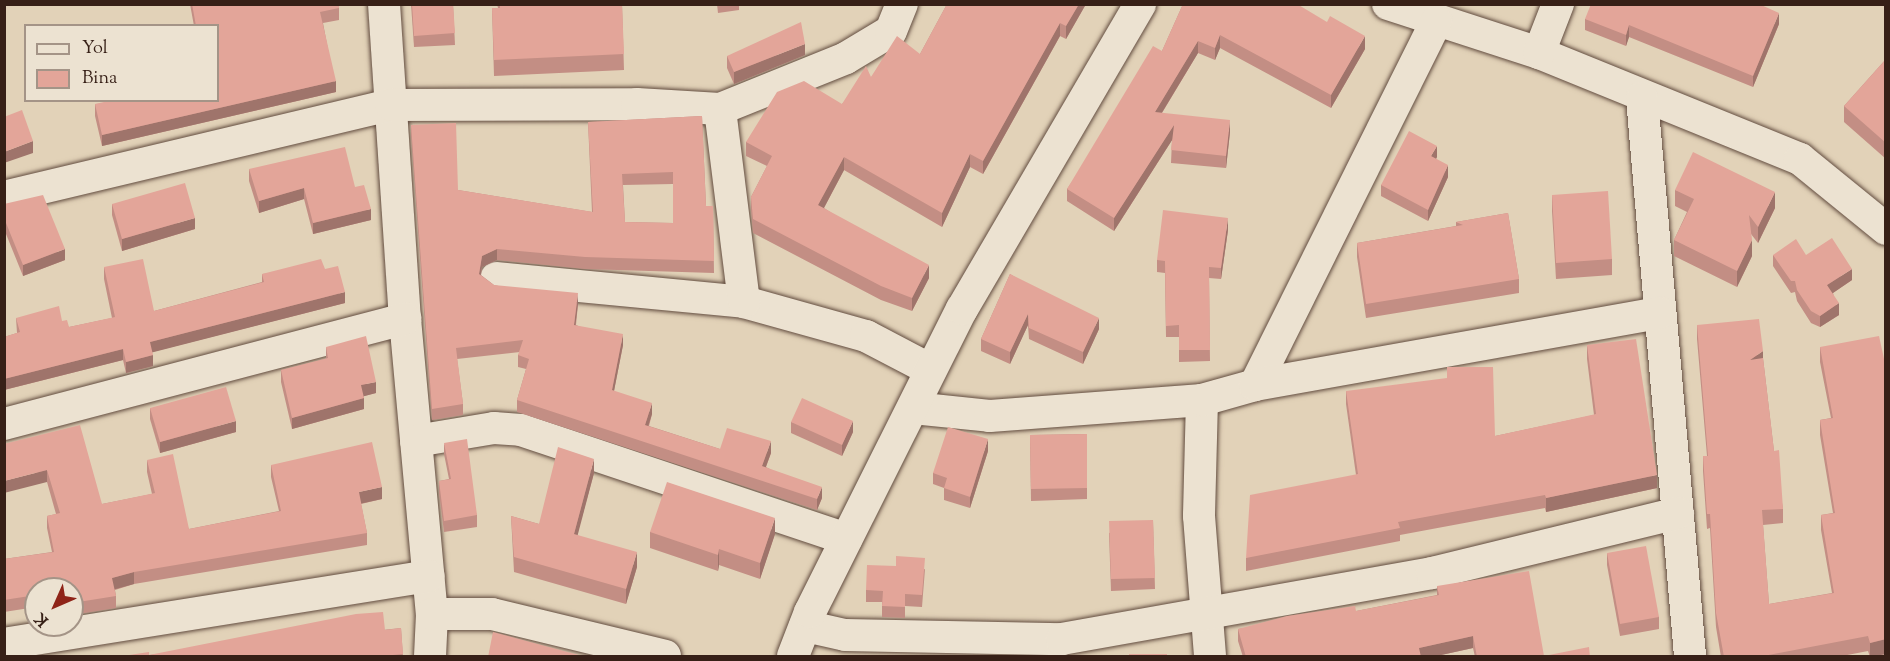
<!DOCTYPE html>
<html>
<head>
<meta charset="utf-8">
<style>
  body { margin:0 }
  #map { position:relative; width:1890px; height:661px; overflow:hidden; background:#e2d2b8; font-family:"Sorts Mill Goudy",serif }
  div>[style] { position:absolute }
  .roads { filter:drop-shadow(0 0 2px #624c3f) drop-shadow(0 0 2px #624c3f) }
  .street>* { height:32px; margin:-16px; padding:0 16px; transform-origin:16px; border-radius:16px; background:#ece2d1 }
  .wall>* { inset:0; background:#c38e84 }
  .shaded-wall>* { inset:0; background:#9f746b }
  .building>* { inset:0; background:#e3a599 }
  span { translate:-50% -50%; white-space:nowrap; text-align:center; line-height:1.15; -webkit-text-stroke:4.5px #ece2d1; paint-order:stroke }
  .frame { position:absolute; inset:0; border:6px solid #372017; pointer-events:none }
  .legend { position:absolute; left:24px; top:24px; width:195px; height:78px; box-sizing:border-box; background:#ece2d1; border:2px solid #a49487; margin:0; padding:8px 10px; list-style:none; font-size:18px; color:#372017 }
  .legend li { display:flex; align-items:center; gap:12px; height:30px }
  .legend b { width:30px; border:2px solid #a49487 }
  .north { position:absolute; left:24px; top:577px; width:60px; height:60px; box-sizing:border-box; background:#ece2d1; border:2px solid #a49487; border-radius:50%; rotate:225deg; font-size:16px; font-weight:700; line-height:24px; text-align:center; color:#372017 }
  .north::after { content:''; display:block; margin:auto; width:21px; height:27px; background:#8f2418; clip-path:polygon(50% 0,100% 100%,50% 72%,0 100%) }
</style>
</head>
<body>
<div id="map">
  <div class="roads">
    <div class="street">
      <div style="left:384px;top:4px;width:316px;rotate:86.2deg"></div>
      <div style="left:405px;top:319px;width:296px;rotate:84.8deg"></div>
      <div style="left:432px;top:614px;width:42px;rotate:92.7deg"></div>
      <div style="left:1388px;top:4px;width:159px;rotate:18deg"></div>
      <div style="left:1539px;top:53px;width:282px;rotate:22.1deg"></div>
      <div style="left:1800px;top:159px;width:111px;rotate:39.1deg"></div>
      <div style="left:1539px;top:53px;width:53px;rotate:-68.8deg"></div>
      <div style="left:1642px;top:98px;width:560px;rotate:85.08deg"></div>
      <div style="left:4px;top:197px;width:398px;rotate:-13.4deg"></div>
      <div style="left:391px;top:105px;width:246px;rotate:-0.2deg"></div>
      <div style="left:637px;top:104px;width:83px;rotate:3.4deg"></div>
      <div style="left:496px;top:278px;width:249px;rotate:5.5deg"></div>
      <div style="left:744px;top:302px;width:127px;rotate:15.6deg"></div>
      <div style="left:866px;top:336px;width:73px;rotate:27.6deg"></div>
      <div style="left:744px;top:302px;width:194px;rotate:-97.1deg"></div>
      <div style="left:720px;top:109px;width:136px;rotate:-22deg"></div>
      <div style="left:846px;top:58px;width:52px;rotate:-31deg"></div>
      <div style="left:891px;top:31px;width:29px;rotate:-68deg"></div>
      <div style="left:1255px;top:385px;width:406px;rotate:-63.5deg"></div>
      <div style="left:1202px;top:400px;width:116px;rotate:91.5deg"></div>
      <div style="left:1199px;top:516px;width:140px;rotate:85.5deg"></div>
      <div style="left:913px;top:408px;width:77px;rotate:5.9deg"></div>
      <div style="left:990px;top:416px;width:213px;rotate:-4.3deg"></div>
      <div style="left:1202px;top:400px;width:55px;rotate:-15.8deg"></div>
      <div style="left:1255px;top:385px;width:411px;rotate:-10.1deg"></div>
      <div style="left:4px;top:424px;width:415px;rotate:-14.7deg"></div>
      <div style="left:416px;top:441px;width:79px;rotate:-9.5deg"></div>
      <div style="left:494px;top:428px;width:27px;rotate:4deg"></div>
      <div style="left:521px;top:430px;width:343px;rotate:18.5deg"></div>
      <div style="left:432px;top:614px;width:60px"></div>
      <div style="left:492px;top:614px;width:178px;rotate:13.6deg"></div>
      <div style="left:805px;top:626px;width:41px;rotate:12.7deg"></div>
      <div style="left:845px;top:635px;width:217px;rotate:1.1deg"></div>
      <div style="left:1062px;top:639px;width:376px;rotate:-10.1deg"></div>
      <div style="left:1432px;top:573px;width:253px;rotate:-13.7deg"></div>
      <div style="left:4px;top:644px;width:430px;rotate:-9.1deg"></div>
      <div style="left:793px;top:656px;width:47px;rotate:-68.9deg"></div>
      <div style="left:810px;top:612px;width:339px;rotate:-63.4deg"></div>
      <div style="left:962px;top:309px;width:353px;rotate:-59.7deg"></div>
    </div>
  </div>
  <div class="wall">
    <div style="clip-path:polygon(190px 4px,339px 4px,339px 20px,323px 23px,336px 92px,102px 146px,95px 116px,95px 104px,218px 100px,218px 26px,194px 26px)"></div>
    <div style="clip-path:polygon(411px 4px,453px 4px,455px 45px,414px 47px)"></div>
    <div style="clip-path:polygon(497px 4px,622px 4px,624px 70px,494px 76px,492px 8px,498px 8px)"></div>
    <div style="clip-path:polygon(717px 4px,739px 4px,739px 10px,718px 13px)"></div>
    <div style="clip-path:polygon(947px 4px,1086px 4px,1066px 39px,1060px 36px,983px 174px,970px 167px,942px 227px,844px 170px,824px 208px,929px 278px,912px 311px,881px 300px,753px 233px,751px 210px,751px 197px,767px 166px,746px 156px,746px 142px,842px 104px,871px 77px,920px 54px)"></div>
    <div style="clip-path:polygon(1183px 4px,1365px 49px,1331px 108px,1220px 48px,1215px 60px,1198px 53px,1162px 113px,1230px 132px,1226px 168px,1171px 163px,1172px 140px,1114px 231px,1067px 201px,1067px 189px,1162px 51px)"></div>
    <div style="clip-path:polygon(1585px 19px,1779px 24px,1753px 87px,1629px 37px,1626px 46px,1585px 30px)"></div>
    <div style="clip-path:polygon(805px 55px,734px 84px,727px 68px,727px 56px)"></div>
    <div style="clip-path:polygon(1886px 59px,1886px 159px,1844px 122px,1844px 106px)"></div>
    <div style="clip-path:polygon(evenodd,702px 116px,706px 206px,713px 206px,714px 273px,585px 269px,497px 260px,482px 267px,481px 275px,494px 285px,578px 304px,576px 325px,623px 345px,614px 391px,652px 414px,649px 426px,720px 449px,771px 453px,766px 467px,822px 498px,817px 510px,517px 412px,517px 400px,526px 369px,518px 367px,518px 355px,520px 352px,457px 359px,463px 404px,463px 415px,432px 420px,411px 136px,411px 125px,458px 190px,592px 212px,588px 122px,702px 116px,673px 184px,673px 223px,625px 222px,623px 185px,673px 184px)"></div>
    <div style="clip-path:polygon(1437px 157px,1436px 159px,1448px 177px,1428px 221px,1381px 196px,1381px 185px)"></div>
    <div style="clip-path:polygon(249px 169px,355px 187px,371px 220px,313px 234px,304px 199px,259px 213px,249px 181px)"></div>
    <div style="clip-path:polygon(1675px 190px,1775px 208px,1758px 243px,1751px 234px,1752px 256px,1737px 287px,1674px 256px,1674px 240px,1687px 212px,1675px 206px)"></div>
    <div style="clip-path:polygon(1552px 195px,1612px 259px,1612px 275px,1556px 279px,1552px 211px)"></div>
    <div style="clip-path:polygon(4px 204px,65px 260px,23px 276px,4px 229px)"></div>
    <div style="clip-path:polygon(112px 204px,195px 229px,122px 251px,112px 215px)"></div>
    <div style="clip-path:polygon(1508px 213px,1519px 279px,1519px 293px,1366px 318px,1357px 257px,1357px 243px,1456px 226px,1456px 222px)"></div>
    <div style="clip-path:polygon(1228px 230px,1221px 279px,1209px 278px,1210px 361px,1179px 362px,1179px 337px,1166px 337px,1165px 273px,1157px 272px,1157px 260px)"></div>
    <div style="clip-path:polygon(1773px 255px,1852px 280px,1833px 293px,1839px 315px,1820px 327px,1811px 323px,1797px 301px,1795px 292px,1791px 293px,1773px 266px)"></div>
    <div style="clip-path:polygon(104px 267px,154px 311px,262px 282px,262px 274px,325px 269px,345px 303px,152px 352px,153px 366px,126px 373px,123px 360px,4px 390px,4px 337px,17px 333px,16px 318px,62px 321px,69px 327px,112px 318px,104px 279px)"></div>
    <div style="clip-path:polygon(1010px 274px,1099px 329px,1083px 364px,1029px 339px,1028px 325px,1010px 364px,981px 351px,981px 339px)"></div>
    <div style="clip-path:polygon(1697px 325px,1763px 358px,1774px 451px,1783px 509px,1783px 523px,1763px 525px,1769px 604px,1832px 593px,1821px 530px,1821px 515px,1833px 513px,1820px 435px,1820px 420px,1831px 418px,1820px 362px,1820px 347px,1886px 368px,1886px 654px,1870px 657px,1868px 651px,1837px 657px,1721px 657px,1716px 627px,1710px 528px,1707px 529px,1703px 471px,1703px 456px,1707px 456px,1697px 339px)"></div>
    <div style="clip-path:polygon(1587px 345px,1657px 488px,1546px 512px,1545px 508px,1400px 535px,1400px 541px,1246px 571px,1246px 558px,1356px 475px,1346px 404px,1346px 391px,1495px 436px,1594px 415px,1587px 359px)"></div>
    <div style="clip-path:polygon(326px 347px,376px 393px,364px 396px,364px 409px,292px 429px,281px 382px,281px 370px,326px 359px)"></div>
    <div style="clip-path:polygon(150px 408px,236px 432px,160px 453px,150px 419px)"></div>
    <div style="clip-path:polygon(791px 422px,853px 432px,842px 456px,791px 433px)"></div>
    <div style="clip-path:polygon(1087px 434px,1087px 499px,1031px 501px,1030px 435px)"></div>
    <div style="clip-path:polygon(444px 443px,477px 515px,477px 527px,444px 532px,439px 493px,439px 481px,449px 479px,444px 454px)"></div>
    <div style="clip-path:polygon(4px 444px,102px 504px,152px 494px,147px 472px,147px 460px,189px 529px,279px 511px,271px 477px,271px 465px,382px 499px,361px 504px,367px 533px,367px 545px,134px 584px,115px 590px,116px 596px,116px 608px,72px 615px,72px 589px,36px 589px,36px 607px,4px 612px,4px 559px,52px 552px,47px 528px,47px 516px,56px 514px,47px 482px)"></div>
    <div style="clip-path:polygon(988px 451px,970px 508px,944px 500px,944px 488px,933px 484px,933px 473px)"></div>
    <div style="clip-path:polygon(594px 473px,577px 535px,637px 567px,626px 604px,514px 572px,511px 516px,539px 524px)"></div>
    <div style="clip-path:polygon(1153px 520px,1155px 589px,1111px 591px,1109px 533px)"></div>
    <div style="clip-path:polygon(650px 532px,775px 534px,760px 579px,719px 565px,718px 571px,650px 548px)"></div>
    <div style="clip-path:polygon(1607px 553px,1659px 617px,1659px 629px,1620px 636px,1607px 565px)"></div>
    <div style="clip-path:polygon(925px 569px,922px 607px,905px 606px,905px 618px,882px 617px,882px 602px,866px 602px,866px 590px)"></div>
    <div style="clip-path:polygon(1437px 586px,1544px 656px,1590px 657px,1475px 657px,1473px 648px,1432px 657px,1243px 657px,1238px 641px,1238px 629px,1356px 611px,1437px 595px)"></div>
    <div style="clip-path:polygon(401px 628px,403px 657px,116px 657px,149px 655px)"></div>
  </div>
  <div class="shaded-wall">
    <div style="clip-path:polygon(1079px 4px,1086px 4px,1066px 39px,1066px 26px)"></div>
    <div style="clip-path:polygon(1779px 13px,1779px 24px,1753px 87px,1753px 76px)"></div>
    <div style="clip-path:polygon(1060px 23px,1060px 36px,983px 174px,983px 161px)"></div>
    <div style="clip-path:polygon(1629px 25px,1629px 37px,1626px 46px,1626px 35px)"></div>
    <div style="clip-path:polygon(1220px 35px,1220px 48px,1215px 60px,1215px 48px)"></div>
    <div style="clip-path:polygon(1365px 36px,1365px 49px,1331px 108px,1331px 95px)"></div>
    <div style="clip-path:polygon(1198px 41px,1198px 53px,1155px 124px,1155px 112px)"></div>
    <div style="clip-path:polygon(805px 44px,805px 55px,734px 84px,734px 72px)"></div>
    <div style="clip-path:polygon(336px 81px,336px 92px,102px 146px,102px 135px)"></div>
    <div style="clip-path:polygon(1230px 120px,1230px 132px,1226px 168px,1226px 156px)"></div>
    <div style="clip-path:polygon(1174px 125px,1174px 137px,1114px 231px,1114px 218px)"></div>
    <div style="clip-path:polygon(33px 141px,33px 153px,4px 163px,4px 152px)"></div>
    <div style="clip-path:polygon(1437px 146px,1437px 157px,1431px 168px,1431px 156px)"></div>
    <div style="clip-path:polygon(970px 154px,970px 167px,942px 227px,942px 213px)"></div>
    <div style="clip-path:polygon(844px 157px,844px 170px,818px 219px,818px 205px)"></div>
    <div style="clip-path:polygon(1448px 165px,1448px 177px,1428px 221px,1428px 210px)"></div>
    <div style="clip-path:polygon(304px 188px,304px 199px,259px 213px,259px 201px)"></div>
    <div style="clip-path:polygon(1775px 192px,1775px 208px,1758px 243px,1758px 227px)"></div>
    <div style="clip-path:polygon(371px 209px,371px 220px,313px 234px,313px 223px)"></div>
    <div style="clip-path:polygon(195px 218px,195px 229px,122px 251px,122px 239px)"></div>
    <div style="clip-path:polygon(1228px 218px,1228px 230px,1221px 279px,1221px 268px)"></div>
    <div style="clip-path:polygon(1752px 240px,1752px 256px,1737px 287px,1737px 271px)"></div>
    <div style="clip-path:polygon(65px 249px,65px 260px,23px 276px,23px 265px)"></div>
    <div style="clip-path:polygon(497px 249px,497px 260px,482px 267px,479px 285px,479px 274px,482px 256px)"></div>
    <div style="clip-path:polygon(929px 265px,929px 278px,912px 311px,912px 298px)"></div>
    <div style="clip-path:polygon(1852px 269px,1852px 280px,1827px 297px,1827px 285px)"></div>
    <div style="clip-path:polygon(345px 292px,345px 303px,150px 353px,150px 342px)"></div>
    <div style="clip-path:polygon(578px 293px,578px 304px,574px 336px,574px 325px)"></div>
    <div style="clip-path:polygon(1839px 303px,1839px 315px,1820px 327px,1820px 316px)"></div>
    <div style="clip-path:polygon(1028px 314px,1028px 325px,1010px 364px,1010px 352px)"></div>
    <div style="clip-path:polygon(1099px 318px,1099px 329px,1083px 364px,1083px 352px)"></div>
    <div style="clip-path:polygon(623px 334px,623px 345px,612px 401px,612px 390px)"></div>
    <div style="clip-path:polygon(123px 349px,123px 360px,4px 390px,4px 379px)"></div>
    <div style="clip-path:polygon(1763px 351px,1763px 366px,1750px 360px)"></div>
    <div style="clip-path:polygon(153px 355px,153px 366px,126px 373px,126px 362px)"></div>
    <div style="clip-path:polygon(376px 382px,376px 393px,361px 397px,361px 385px)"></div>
    <div style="clip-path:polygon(364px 398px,364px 409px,292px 429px,292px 418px)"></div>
    <div style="clip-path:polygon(652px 403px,652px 414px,645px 436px,645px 425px)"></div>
    <div style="clip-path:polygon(236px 421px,236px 432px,160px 453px,160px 442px)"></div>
    <div style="clip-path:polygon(853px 421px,853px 432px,842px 456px,842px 445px)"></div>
    <div style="clip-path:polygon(988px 439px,988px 451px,970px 508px,970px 497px)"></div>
    <div style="clip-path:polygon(771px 441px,771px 453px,762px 477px,762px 466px)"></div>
    <div style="clip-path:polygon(594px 459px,594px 473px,574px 549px,574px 534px)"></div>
    <div style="clip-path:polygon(47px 470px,47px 482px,4px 493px,4px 481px)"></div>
    <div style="clip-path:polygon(1657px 475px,1657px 488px,1546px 512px,1546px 498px)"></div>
    <div style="clip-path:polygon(382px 487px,382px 499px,359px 504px,359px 492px)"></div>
    <div style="clip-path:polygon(822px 487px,822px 498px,817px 510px,817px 499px)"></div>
    <div style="clip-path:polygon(775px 518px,775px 534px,760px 579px,760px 563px)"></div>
    <div style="clip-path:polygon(719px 549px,719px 565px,718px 571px,718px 555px)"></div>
    <div style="clip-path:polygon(637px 552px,637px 567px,626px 604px,626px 589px)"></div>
    <div style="clip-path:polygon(134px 572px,134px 584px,112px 590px,112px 578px)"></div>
    <div style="clip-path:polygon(1473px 636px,1473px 648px,1432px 657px,1419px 657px,1419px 648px)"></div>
    <div style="clip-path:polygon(1886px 639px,1886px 654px,1870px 657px,1870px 643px)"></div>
  </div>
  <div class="building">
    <div style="clip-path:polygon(192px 4px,339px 4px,339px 8px,320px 12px,336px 81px,102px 135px,95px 104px,113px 100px,218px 100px,218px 26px,196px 26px)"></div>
    <div style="clip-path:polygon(412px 4px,453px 4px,455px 33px,414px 36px)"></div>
    <div style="clip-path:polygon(500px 4px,622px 4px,624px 54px,494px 60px,492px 8px,500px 8px)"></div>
    <div style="clip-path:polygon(947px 4px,1079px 4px,1066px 26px,1060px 23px,983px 161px,970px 154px,942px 213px,844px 157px,818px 205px,929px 265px,912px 298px,881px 286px,753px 219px,751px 197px,772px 156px,746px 142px,777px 92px,804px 81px,842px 104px,866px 66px,871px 77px,897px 36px,920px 54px)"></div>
    <div style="clip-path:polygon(1183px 4px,1297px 4px,1327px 22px,1330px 16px,1365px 36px,1331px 95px,1220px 35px,1215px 48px,1198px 41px,1155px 112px,1230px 120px,1226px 156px,1171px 150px,1174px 125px,1114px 218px,1067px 189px,1153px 46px,1162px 51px)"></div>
    <div style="clip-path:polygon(1591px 4px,1759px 4px,1779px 13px,1753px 76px,1629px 25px,1626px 35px,1585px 19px)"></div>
    <div style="clip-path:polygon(801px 22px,805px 44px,734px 72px,727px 56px)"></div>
    <div style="clip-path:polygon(1886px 59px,1886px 143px,1844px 106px)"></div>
    <div style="clip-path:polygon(22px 110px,33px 141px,4px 152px,4px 117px)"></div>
    <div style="clip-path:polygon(evenodd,702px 116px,706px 206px,713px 206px,714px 261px,585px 257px,497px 249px,482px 256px,479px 274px,494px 285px,578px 293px,574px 325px,623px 334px,612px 390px,652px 403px,645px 425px,720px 449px,727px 428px,771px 441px,762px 466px,822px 487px,817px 499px,517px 400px,529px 359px,518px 355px,523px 340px,456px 348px,463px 404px,432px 409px,411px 125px,456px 123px,458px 190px,593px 212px,588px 122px,702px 116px,673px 172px,673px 223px,625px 222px,622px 174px,673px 172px)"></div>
    <div style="clip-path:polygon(1409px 131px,1437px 146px,1431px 156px,1448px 165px,1428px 210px,1381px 185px)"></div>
    <div style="clip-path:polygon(345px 147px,355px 187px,364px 185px,371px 209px,313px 223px,304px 188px,259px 201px,249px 169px)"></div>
    <div style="clip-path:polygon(1693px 152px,1775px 192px,1758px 227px,1749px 215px,1752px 240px,1737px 271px,1674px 240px,1694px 199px,1675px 190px)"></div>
    <div style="clip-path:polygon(185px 183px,195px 218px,122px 239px,112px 204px)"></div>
    <div style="clip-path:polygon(1608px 191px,1612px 259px,1556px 263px,1552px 195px)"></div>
    <div style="clip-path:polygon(43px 195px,65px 249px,23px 265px,4px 218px,4px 204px)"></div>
    <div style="clip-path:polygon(1163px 210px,1228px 218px,1221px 268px,1209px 267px,1210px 350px,1179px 350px,1179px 325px,1166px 326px,1165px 261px,1157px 260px)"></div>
    <div style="clip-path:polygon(1508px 213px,1519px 279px,1366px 304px,1357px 243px,1463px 225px,1456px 222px)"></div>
    <div style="clip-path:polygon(1832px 238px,1852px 269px,1827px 285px,1839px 303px,1820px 316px,1811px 311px,1797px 290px,1795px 281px,1791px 281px,1773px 255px,1796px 239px,1806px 255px)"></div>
    <div style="clip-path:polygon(143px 259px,154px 311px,264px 282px,262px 274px,321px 259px,325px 269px,338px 266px,345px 292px,150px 342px,153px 355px,126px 362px,123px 349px,4px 379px,4px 337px,20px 332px,16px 318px,59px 306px,62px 321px,67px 320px,69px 327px,115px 317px,104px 267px)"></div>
    <div style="clip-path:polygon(1010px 274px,1099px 318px,1083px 352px,1029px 328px,1028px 314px,1010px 352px,981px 339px)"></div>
    <div style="clip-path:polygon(1759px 319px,1763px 351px,1750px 360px,1763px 358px,1774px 451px,1779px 450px,1783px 509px,1762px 510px,1769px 604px,1834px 593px,1821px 515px,1835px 513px,1820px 420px,1833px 418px,1820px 347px,1879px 336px,1886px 368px,1886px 639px,1870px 643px,1868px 636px,1758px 657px,1724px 657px,1716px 613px,1710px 514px,1707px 514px,1703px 456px,1708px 456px,1697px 325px)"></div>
    <div style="clip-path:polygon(366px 336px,376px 382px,361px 385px,364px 398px,292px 418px,281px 370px,328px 358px,326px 347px)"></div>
    <div style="clip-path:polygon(1636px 339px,1657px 475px,1546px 498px,1545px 495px,1398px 522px,1400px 528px,1246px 558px,1250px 495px,1358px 474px,1346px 391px,1447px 378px,1447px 367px,1493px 367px,1495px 436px,1596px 414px,1587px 345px)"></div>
    <div style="clip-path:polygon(226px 387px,236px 421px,160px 442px,150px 408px)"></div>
    <div style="clip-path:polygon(802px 398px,853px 421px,842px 445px,791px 422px)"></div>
    <div style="clip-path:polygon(80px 425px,102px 504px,155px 493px,147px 460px,173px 454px,189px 529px,281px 511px,271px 465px,372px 442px,382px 487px,359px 492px,367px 533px,134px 572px,112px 578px,116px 596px,72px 603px,72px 589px,36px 589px,36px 595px,4px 600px,4px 559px,54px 552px,47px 516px,60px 513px,47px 470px,4px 481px,4px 444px)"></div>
    <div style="clip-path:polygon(948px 427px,988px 439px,970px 497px,944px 488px,947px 478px,933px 473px)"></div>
    <div style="clip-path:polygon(1087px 434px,1087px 488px,1031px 489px,1030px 435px)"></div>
    <div style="clip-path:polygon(467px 439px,477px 515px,444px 521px,439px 481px,451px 479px,444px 443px)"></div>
    <div style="clip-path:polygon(558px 447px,594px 459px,574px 534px,637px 552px,626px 589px,514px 557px,511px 516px,539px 524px)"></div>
    <div style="clip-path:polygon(667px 482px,775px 518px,760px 563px,719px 549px,718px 555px,650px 532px)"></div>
    <div style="clip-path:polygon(1153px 520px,1155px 578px,1111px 579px,1109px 521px)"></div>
    <div style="clip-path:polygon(1646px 546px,1659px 617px,1620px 624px,1607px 553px)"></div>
    <div style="clip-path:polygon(896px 556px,925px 558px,922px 595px,905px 594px,905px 607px,882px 606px,883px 591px,866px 590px,867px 565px,896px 566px)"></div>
    <div style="clip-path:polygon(1529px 571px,1544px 656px,1589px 647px,1590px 657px,1477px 657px,1473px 636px,1419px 648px,1421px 657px,1246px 657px,1238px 629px,1287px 616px,1355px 606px,1356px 611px,1439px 595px,1437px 586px)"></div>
    <div style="clip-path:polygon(383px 612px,385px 630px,401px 628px,403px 654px,383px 656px,383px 657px,116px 657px,149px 652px,149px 655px,356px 614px)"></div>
    <div style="clip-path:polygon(493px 632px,586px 657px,488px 657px)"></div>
    <div style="clip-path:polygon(1129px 654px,1167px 654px,1167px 657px,1129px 657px)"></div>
  </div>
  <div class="frame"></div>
  <ul class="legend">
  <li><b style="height:8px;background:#ece2d1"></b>Yol</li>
  <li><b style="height:16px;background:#e3a599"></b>Bina</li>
  </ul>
  <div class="north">K</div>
</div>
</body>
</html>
